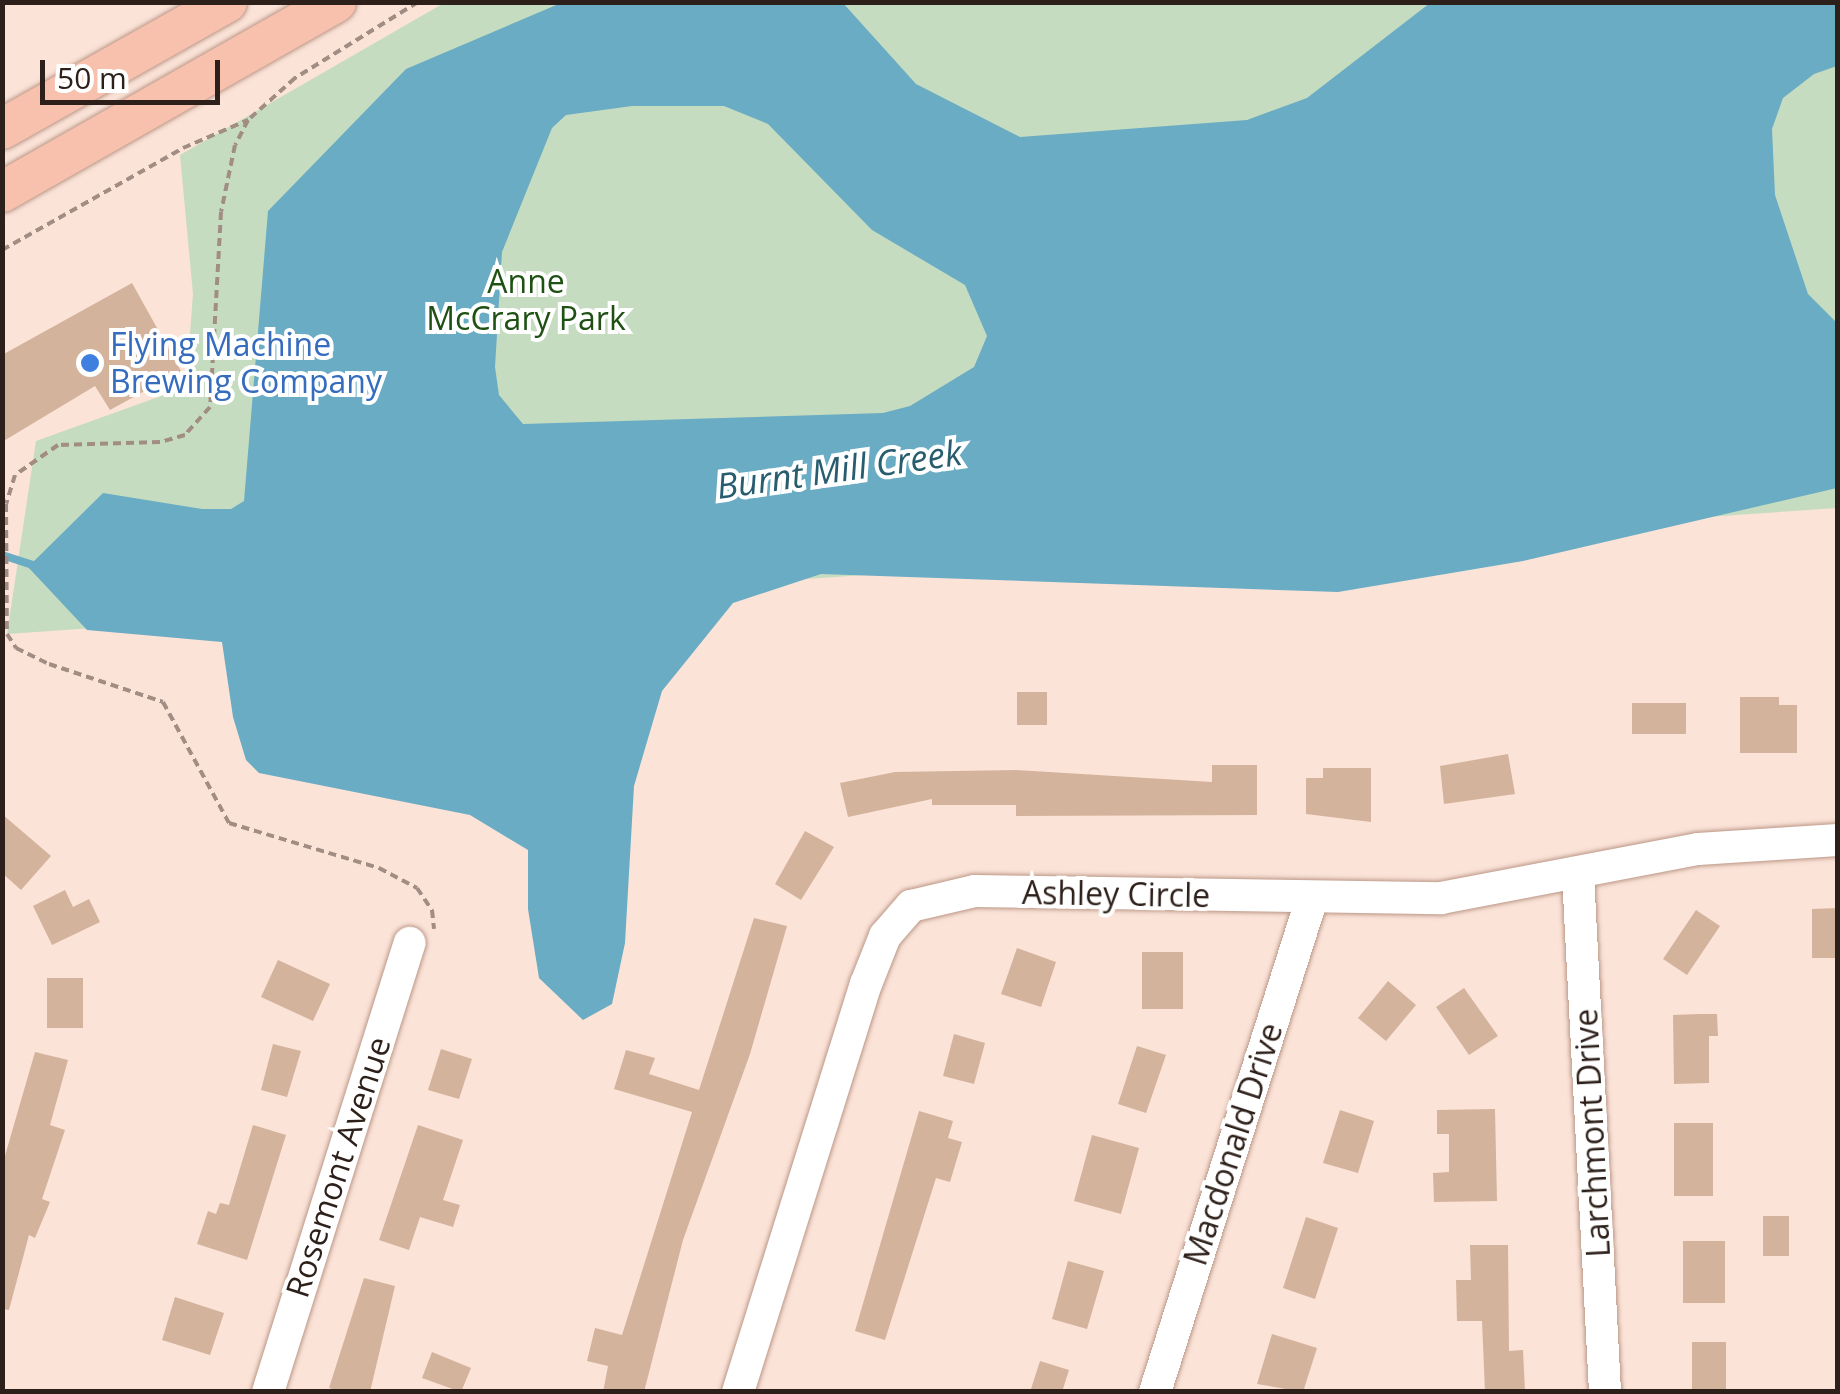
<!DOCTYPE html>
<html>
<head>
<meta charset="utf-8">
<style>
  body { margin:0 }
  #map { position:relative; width:1840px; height:1394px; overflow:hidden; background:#fbe3d8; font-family:"Open Sans",sans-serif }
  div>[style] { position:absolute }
  .green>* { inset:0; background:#c5dcc0 }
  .water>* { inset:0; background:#6aacc3 }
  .stream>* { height:8px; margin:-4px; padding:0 4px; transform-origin:4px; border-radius:4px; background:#6aacc3 }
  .building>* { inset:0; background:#d4b39c }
  .path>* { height:4px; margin-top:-2px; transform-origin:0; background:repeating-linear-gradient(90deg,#a18d84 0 8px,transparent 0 13px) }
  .roads { filter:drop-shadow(0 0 2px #bb9786) drop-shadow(0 0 2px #bb9786) }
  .minor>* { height:32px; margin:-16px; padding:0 16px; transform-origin:16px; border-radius:16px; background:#fff }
  .major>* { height:40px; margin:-20px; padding:0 20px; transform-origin:20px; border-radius:20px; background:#f8c1ae }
  .dots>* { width:28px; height:28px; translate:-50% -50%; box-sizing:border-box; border:5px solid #fff; border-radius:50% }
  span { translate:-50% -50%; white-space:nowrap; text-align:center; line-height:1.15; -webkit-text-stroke:8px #fff; paint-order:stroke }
  .park-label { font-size:32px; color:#1f5114 }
  .shop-label { font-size:32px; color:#366cbe }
  .left { translate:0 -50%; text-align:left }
  .street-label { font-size:32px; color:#2d1f19 }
  .water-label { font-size:35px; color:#275d6e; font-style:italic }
  .frame { position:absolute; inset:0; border:5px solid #2d1f19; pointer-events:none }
  .scale { position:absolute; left:40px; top:60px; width:180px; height:45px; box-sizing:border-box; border:5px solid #2d1f19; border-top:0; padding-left:12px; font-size:30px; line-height:35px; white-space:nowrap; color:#2d1f19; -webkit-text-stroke:8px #fff; paint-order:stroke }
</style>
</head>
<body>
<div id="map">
  <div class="green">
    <div style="clip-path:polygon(444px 3px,1837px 3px,1837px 508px,7px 634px,36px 441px,186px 387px,193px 294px,180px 155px)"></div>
  </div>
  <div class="water">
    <div style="clip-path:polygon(evenodd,561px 3px,843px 3px,916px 84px,1020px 137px,1247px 120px,1307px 98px,1430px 3px,1837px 3px,1837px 66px,1814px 74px,1783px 98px,1772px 129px,1775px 195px,1808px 294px,1837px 323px,1837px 488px,1523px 561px,1338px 592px,821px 574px,733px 603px,662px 691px,634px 786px,625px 943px,612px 1004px,583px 1020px,539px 978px,528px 909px,528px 850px,470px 815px,259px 773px,246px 760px,233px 717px,222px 642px,87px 630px,28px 567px,103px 493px,202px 509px,231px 509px,244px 501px,268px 211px,406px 69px,561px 3px,632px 106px,724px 106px,768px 124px,872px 230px,965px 285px,987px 336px,974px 367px,910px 406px,883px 413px,523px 424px,499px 395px,495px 367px,502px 252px,552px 128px,566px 115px,632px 106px)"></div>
  </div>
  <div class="stream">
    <div style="left:2px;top:555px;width:36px;rotate:18deg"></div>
  </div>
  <div class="building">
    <div style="clip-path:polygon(132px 283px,181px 371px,110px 410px,95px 386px,2px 442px,2px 355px)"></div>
    <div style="clip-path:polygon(1017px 692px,1047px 692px,1047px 725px,1017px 725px)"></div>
    <div style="clip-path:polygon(1740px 697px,1779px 697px,1779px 705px,1797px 705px,1797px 753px,1740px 753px)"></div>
    <div style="clip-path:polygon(1632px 703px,1686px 703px,1686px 734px,1632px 734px)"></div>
    <div style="clip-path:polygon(1508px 754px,1515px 794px,1444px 804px,1440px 766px)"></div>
    <div style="clip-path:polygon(1212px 765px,1257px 765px,1257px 815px,1016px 816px,1016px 805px,932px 805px,932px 799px,848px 817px,840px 783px,895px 772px,1016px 770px,1212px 782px)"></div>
    <div style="clip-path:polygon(1323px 768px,1371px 768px,1371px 822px,1306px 814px,1306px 778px,1323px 778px)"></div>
    <div style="clip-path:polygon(2px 814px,51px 856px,21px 890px,2px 873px)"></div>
    <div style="clip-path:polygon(805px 831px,834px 847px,801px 900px,775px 884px)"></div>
    <div style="clip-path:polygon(65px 890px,73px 907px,89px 899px,100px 922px,52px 945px,33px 906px)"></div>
    <div style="clip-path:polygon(1838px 908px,1838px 958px,1812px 958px,1812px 909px)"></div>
    <div style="clip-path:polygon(1696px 910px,1720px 926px,1687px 975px,1663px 959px)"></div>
    <div style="clip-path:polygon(754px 918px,787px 926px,750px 1054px,683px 1240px,644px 1392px,603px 1392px,608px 1366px,587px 1361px,595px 1328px,622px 1335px,692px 1112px,614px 1089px,626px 1050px,655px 1058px,649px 1074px,699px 1090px)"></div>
    <div style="clip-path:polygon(1017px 948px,1056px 962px,1041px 1007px,1001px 994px)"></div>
    <div style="clip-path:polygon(1142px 952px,1183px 952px,1183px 1009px,1142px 1009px)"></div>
    <div style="clip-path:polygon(278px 960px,330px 984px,313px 1021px,261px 997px)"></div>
    <div style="clip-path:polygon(47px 978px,83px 978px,83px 1028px,47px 1028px)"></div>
    <div style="clip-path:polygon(1388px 981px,1416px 1005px,1386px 1041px,1358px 1018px)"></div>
    <div style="clip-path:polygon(1464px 988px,1498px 1036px,1469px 1055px,1436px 1007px)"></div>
    <div style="clip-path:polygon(1699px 1014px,1717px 1014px,1718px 1036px,1709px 1036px,1709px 1083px,1674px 1084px,1673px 1015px)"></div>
    <div style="clip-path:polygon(954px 1034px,985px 1043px,974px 1084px,943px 1076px)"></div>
    <div style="clip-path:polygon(273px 1044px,301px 1051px,287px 1097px,261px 1090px)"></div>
    <div style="clip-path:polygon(1137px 1046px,1166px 1055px,1146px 1113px,1118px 1104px)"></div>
    <div style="clip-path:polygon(441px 1049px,472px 1059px,459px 1099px,428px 1090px)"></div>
    <div style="clip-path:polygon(35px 1052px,68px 1060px,50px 1125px,65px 1130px,42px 1199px,50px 1202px,35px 1238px,29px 1235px,9px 1310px,2px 1309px,2px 1166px)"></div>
    <div style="clip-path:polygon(1495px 1109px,1497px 1201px,1434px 1202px,1433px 1173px,1449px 1172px,1449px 1134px,1437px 1134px,1437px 1110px)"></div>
    <div style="clip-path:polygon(1340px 1110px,1374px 1121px,1358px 1173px,1323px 1163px)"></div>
    <div style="clip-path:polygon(919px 1111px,953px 1121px,948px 1138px,962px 1142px,950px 1182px,936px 1178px,885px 1340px,855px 1331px)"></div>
    <div style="clip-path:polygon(1674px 1123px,1713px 1123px,1713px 1196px,1674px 1196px)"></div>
    <div style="clip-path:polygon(253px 1125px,286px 1135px,247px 1260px,197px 1244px,208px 1211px,216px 1214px,220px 1203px,229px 1205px)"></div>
    <div style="clip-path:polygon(418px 1125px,463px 1140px,443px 1200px,460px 1205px,453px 1227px,420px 1217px,409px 1250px,379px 1240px)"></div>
    <div style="clip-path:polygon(1092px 1135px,1139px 1148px,1121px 1214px,1074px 1201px)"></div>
    <div style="clip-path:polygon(1763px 1216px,1789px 1216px,1789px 1256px,1763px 1256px)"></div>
    <div style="clip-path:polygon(1306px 1217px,1338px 1228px,1315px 1299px,1283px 1288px)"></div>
    <div style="clip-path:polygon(1683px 1241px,1725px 1241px,1725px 1303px,1683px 1303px)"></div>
    <div style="clip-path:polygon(1470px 1245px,1508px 1245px,1509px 1351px,1523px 1350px,1525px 1392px,1485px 1392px,1482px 1321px,1457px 1321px,1456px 1280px,1471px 1280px)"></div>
    <div style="clip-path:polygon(1068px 1261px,1104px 1271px,1087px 1329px,1052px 1319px)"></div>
    <div style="clip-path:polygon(364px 1278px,395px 1286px,370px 1392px,342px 1392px,329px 1388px)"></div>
    <div style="clip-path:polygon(175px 1297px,224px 1313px,210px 1355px,162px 1340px)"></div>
    <div style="clip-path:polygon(1272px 1334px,1317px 1348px,1303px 1392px,1257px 1384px)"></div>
    <div style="clip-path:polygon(1692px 1342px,1726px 1342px,1726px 1392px,1692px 1392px)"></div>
    <div style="clip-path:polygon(432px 1352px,471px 1368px,461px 1392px,422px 1378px)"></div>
    <div style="clip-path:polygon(1040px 1361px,1069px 1370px,1062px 1392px,1030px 1392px)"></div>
  </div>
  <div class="path">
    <div style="left:418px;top:2px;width:145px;rotate:148.3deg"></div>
    <div style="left:295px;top:78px;width:63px;rotate:138.2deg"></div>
    <div style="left:248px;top:120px;width:28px;rotate:117deg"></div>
    <div style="left:235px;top:145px;width:68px;rotate:101.8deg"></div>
    <div style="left:221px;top:212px;width:195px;rotate:93.2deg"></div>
    <div style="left:210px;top:407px;width:38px;rotate:132deg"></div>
    <div style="left:185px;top:435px;width:26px;rotate:164deg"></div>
    <div style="left:160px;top:442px;width:102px;rotate:178.3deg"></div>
    <div style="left:58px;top:445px;width:52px;rotate:145.1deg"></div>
    <div style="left:15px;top:475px;width:30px;rotate:107deg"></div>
    <div style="left:6px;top:504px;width:130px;rotate:89.6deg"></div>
    <div style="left:7px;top:634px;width:17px;rotate:57deg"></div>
    <div style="left:16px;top:648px;width:37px;rotate:26deg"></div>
    <div style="left:49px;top:664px;width:120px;rotate:18.4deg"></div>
    <div style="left:163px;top:702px;width:138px;rotate:61.4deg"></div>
    <div style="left:229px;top:823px;width:157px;rotate:16.7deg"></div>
    <div style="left:379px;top:868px;width:43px;rotate:27.8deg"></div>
    <div style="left:417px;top:888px;width:27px;rotate:56deg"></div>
    <div style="left:432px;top:910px;width:19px;rotate:84deg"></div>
    <div style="left:2px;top:250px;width:208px;rotate:-29.4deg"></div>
    <div style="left:183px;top:148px;width:71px;rotate:-23.3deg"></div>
  </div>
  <div class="roads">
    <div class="minor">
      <div style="left:1578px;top:875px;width:518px;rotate:87.01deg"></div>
      <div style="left:268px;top:1392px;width:471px;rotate:-72.5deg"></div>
      <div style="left:738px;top:1392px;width:428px;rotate:-72.6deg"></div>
      <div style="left:866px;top:984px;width:52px;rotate:-68.4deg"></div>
      <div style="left:885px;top:936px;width:40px;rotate:-49deg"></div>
      <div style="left:911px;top:906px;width:66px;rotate:-13.2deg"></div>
      <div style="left:975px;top:891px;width:466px;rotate:0.9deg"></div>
      <div style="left:1441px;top:898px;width:262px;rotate:-10.8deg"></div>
      <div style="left:1698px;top:849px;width:140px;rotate:-3.7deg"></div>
      <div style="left:1155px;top:1392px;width:518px;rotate:-72.37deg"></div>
    </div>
    <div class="major">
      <div style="left:2px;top:129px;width:258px;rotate:-29.4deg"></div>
      <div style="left:2px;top:192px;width:384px;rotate:-29.6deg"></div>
    </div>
  </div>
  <div class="dots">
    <div style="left:90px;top:363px;background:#3f7fe0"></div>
  </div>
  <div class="park-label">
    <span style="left:526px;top:300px">Anne<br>McCrary Park</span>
  </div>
  <div class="shop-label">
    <span class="left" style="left:110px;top:363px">Flying Machine<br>Brewing Company</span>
  </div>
  <div class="street-label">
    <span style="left:1116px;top:894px;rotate:1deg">Ashley Circle</span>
    <span style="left:1592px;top:1133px;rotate:-93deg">Larchmont Drive</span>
    <span style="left:1233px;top:1144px;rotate:-72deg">Macdonald Drive</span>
    <span style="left:338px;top:1167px;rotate:-72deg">Rosemont Avenue</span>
  </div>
  <div class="water-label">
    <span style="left:839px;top:469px;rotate:-8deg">Burnt Mill Creek</span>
  </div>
  <div class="frame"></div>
  <div class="scale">50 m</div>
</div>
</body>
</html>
